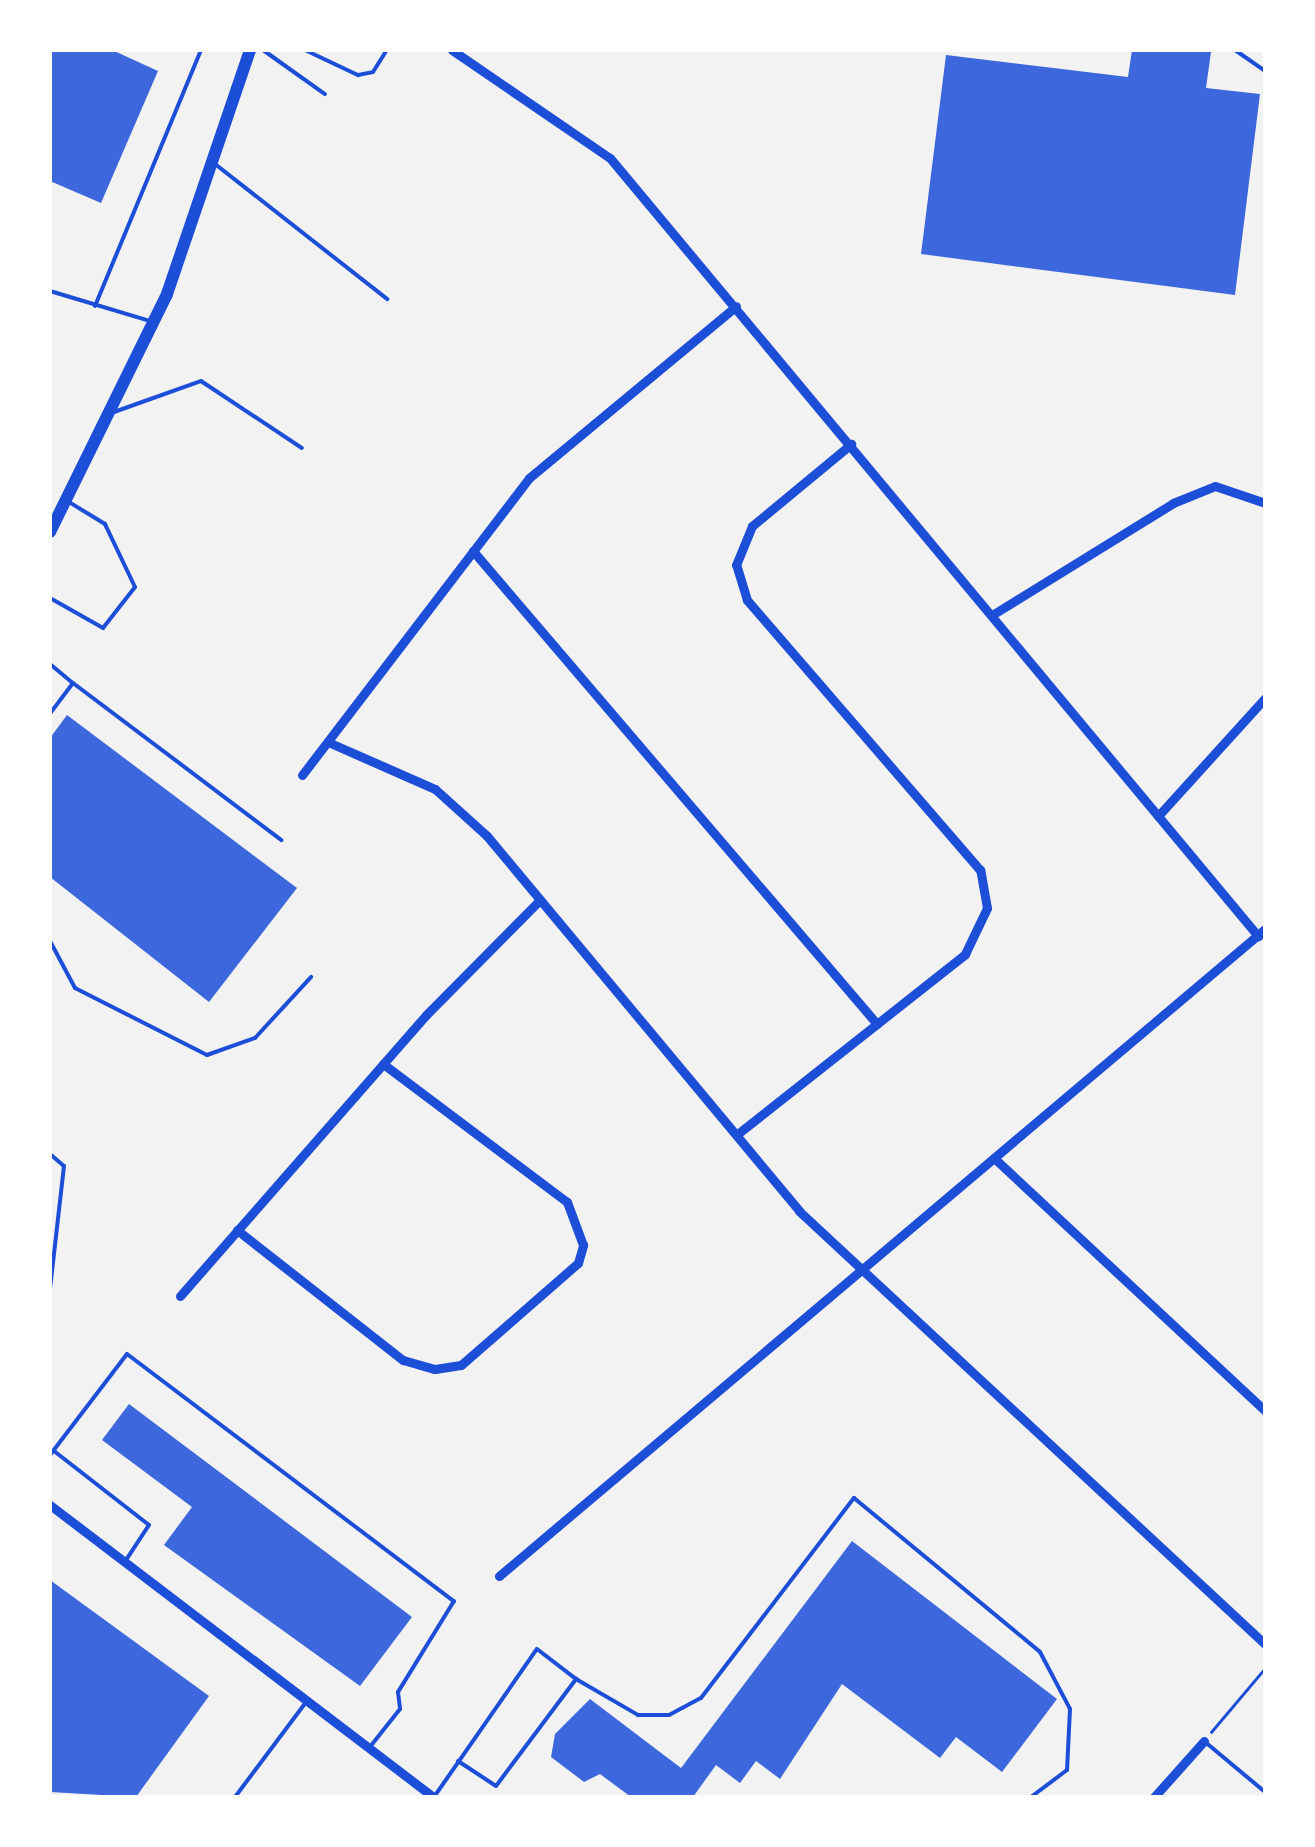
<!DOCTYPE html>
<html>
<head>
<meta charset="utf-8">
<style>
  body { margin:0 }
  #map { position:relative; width:1315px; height:1847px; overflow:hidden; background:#f2f2f2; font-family:"Varela Round",sans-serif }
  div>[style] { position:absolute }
  .building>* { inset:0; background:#3d67dc }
  .path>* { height:2.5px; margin:-1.25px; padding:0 1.25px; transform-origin:1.25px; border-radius:1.25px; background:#1d4ed8 }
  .service>* { height:4px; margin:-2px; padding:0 2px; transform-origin:2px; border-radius:2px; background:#1d4ed8 }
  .minor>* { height:9px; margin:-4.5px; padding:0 4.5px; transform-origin:4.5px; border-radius:4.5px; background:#1d4ed8 }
  .secondary>* { height:12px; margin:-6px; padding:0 6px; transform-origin:6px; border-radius:6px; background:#1d4ed8 }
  span { translate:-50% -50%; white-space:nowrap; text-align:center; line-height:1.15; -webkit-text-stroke:8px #fff; paint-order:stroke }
  .frame { position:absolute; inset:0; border:52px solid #fff; pointer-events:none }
</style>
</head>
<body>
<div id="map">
  <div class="building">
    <div style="clip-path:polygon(50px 50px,112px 50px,158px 71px,101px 203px,50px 181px)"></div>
    <div style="clip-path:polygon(1132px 50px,1211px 52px,1206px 88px,1260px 94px,1235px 295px,921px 254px,946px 55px,1128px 77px)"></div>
    <div style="clip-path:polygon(67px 715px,297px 888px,209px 1002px,50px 877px,50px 738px)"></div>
    <div style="clip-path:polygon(129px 1404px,412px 1617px,360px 1686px,164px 1545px,192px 1507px,102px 1440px)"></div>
    <div style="clip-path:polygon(852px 1541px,1057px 1699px,1002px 1772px,956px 1737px,940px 1758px,842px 1684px,780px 1779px,756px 1761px,740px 1783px,716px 1765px,693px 1797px,631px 1797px,600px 1774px,584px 1782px,551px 1757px,555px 1734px,590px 1699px,681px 1768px)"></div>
    <div style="clip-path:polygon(50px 1580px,209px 1696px,136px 1797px,50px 1792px)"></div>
  </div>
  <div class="path">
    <div style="left:1211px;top:1732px;width:84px;rotate:-49.8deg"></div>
  </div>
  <div class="service">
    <div style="left:263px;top:50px;width:76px;rotate:35.4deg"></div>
    <div style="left:305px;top:50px;width:59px;rotate:25.3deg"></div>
    <div style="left:358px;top:75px;width:15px;rotate:-11deg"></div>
    <div style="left:373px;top:72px;width:26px;rotate:-58deg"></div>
    <div style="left:1235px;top:50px;width:37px;rotate:35deg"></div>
    <div style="left:215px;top:164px;width:219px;rotate:38.1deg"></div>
    <div style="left:50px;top:291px;width:104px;rotate:16.7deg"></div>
    <div style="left:95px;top:306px;width:277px;rotate:-67.5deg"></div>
    <div style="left:114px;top:412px;width:92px;rotate:-19.6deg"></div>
    <div style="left:201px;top:381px;width:121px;rotate:33.6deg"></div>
    <div style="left:50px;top:598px;width:61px;rotate:29.5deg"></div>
    <div style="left:103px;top:628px;width:52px;rotate:-52deg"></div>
    <div style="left:135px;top:587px;width:70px;rotate:-115.5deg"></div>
    <div style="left:105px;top:524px;width:42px;rotate:-148.6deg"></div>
    <div style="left:50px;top:664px;width:30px;rotate:40deg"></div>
    <div style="left:73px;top:683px;width:38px;rotate:127deg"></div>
    <div style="left:73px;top:683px;width:261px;rotate:37deg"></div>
    <div style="left:50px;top:941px;width:53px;rotate:62deg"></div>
    <div style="left:75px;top:988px;width:148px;rotate:26.9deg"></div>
    <div style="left:207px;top:1055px;width:51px;rotate:-19.5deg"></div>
    <div style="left:255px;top:1038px;width:83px;rotate:-47.4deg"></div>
    <div style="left:50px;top:1154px;width:18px;rotate:41deg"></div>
    <div style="left:64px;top:1166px;width:123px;rotate:96.5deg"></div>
    <div style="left:54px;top:1451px;width:120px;rotate:37.9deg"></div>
    <div style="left:149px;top:1525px;width:42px;rotate:123.3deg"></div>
    <div style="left:50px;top:1455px;width:127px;rotate:-52.7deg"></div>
    <div style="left:127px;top:1354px;width:410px;rotate:37.1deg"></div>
    <div style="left:454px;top:1601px;width:107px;rotate:121.6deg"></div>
    <div style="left:398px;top:1692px;width:17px;rotate:83deg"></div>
    <div style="left:400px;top:1709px;width:50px;rotate:128.5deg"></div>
    <div style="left:1204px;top:1741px;width:80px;rotate:39.9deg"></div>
    <div style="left:458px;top:1761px;width:45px;rotate:33.3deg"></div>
    <div style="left:496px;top:1786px;width:134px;rotate:-53.2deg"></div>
    <div style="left:576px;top:1679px;width:72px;rotate:30.1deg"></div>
    <div style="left:638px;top:1715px;width:31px"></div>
    <div style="left:669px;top:1715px;width:36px;rotate:-28deg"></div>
    <div style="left:701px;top:1698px;width:252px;rotate:-52.6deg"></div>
    <div style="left:854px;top:1498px;width:241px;rotate:39.6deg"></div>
    <div style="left:1040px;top:1652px;width:64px;rotate:62.2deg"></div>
    <div style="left:1070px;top:1709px;width:61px;rotate:92.8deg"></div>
    <div style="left:1067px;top:1770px;width:45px;rotate:143.1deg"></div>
    <div style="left:235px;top:1797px;width:119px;rotate:-53.2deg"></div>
    <div style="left:434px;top:1797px;width:180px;rotate:-55.2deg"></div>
    <div style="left:537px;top:1649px;width:49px;rotate:37.6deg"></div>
  </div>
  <div class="minor">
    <div style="left:452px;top:50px;width:191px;rotate:34.4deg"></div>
    <div style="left:610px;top:158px;width:1013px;rotate:50.21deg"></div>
    <div style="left:473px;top:551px;width:622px;rotate:49.5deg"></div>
    <div style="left:992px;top:615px;width:213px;rotate:-31.7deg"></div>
    <div style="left:1173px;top:503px;width:45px;rotate:-22deg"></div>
    <div style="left:1215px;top:486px;width:53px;rotate:18.8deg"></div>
    <div style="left:328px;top:742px;width:117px;rotate:23.7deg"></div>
    <div style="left:435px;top:789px;width:70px;rotate:42.1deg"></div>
    <div style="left:487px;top:836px;width:488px;rotate:50.2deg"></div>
    <div style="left:799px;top:1211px;width:636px;rotate:42.9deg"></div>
    <div style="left:302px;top:775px;width:374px;rotate:-52.6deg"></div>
    <div style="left:529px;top:478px;width:269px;rotate:-39.7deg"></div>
    <div style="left:1158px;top:816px;width:159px;rotate:-47.8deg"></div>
    <div style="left:740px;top:1132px;width:287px;rotate:-38.3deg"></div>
    <div style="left:965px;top:954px;width:51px;rotate:-64.4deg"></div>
    <div style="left:987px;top:908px;width:39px;rotate:-100deg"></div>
    <div style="left:980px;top:870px;width:357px;rotate:-130.8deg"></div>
    <div style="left:747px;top:600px;width:37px;rotate:-107deg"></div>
    <div style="left:736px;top:565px;width:42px;rotate:-67.7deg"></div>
    <div style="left:752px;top:526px;width:129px;rotate:-39.6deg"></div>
    <div style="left:994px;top:1158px;width:371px;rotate:43deg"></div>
    <div style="left:237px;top:1230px;width:211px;rotate:38.1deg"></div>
    <div style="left:403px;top:1360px;width:33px;rotate:16deg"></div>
    <div style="left:435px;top:1369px;width:26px;rotate:-9deg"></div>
    <div style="left:461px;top:1365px;width:155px;rotate:-41.1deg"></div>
    <div style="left:578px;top:1263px;width:19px;rotate:-74deg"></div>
    <div style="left:583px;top:1245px;width:46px;rotate:-110.4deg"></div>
    <div style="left:567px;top:1202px;width:230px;rotate:-143.1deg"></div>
    <div style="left:180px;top:1296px;width:373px;rotate:-48.8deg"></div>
    <div style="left:426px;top:1015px;width:162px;rotate:-45.3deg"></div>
    <div style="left:50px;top:1505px;width:482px;rotate:37.3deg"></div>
    <div style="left:499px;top:1576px;width:1003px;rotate:-40.19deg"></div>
    <div style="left:1154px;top:1797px;width:75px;rotate:-48.2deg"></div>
  </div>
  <div class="secondary">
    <div style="left:50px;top:532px;width:265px;rotate:-63.8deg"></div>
    <div style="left:167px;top:294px;width:258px;rotate:-71.2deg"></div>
  </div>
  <div class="frame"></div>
</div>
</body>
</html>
